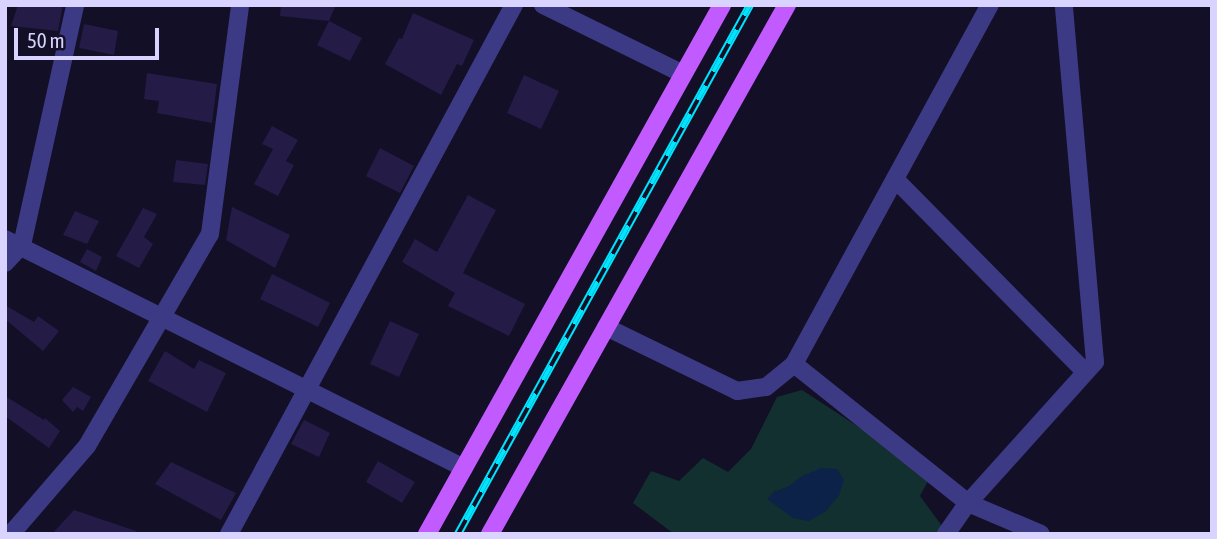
<!DOCTYPE html>
<html>
<head>
<meta charset="utf-8">
<style>
  body { margin:0 }
  #map { position:relative; width:1217px; height:539px; overflow:hidden; background:#130f26; font-family:"Asap Condensed",sans-serif }
  div>[style] { position:absolute }
  .green>* { inset:0; background:#12302f }
  .water>* { inset:0; background:#0c2248 }
  .building>* { inset:0; background:#241b47 }
  .minor>* { height:18px; margin:-9px; padding:0 9px; transform-origin:9px; border-radius:9px; background:#3d3a85 }
  .major>* { height:18px; margin:-9px; padding:0 9px; transform-origin:9px; border-radius:9px; background:#c25bff }
  .rail>* { height:8px; margin-top:-4px; transform-origin:0; background:repeating-linear-gradient(90deg,#130f26 0 16px,#00e5ff 0 32px); box-sizing:border-box; border-block:2px solid #00e5ff }
  span { translate:-50% -50%; white-space:nowrap; text-align:center; line-height:1.15; -webkit-text-stroke:5px #130f26; paint-order:stroke }
  .frame { position:absolute; inset:0; border:7px solid #d9d4ff; pointer-events:none }
  .scale { position:absolute; left:14px; top:28px; width:145px; height:32px; box-sizing:border-box; border:4px solid #d9d4ff; border-top:0; padding-left:9px; font-size:21px; line-height:24px; white-space:nowrap; color:#d9d4ff; -webkit-text-stroke:5px #130f26; paint-order:stroke }
</style>
</head>
<body>
<div id="map">
  <div class="green">
    <div style="clip-path:polygon(evenodd,802px 390px,880px 441px,928px 481px,920px 496px,945px 530px,942px 534px,674px 534px,633px 503px,651px 471px,679px 481px,703px 458px,728px 472px,751px 449px,777px 397px,802px 390px,788px 487px,839px 495px,825px 511px,808px 521px,774px 492px,788px 487px)"></div>
  </div>
  <div class="water">
    <div style="clip-path:polygon(821px 468px,837px 469px,844px 480px,839px 495px,825px 512px,808px 521px,793px 518px,767px 499px,774px 492px,788px 487px,802px 476px)"></div>
  </div>
  <div class="building">
    <div style="clip-path:polygon(18px 5px,63px 5px,58px 31px,11px 26px)"></div>
    <div style="clip-path:polygon(281px 5px,336px 5px,329px 21px,280px 16px)"></div>
    <div style="clip-path:polygon(413px 13px,474px 40px,462px 66px,457px 64px,441px 95px,385px 64px,399px 38px,402px 39px)"></div>
    <div style="clip-path:polygon(329px 21px,362px 38px,350px 61px,317px 45px)"></div>
    <div style="clip-path:polygon(84px 24px,118px 31px,114px 55px,79px 48px)"></div>
    <div style="clip-path:polygon(147px 73px,217px 84px,212px 123px,157px 113px,159px 101px,144px 99px)"></div>
    <div style="clip-path:polygon(524px 75px,559px 91px,541px 129px,507px 113px)"></div>
    <div style="clip-path:polygon(272px 126px,298px 140px,286px 161px,294px 165px,278px 196px,254px 184px,273px 149px,262px 144px)"></div>
    <div style="clip-path:polygon(380px 148px,414px 166px,400px 193px,366px 176px)"></div>
    <div style="clip-path:polygon(176px 160px,208px 164px,205px 185px,173px 182px)"></div>
    <div style="clip-path:polygon(468px 195px,496px 210px,463px 273px,525px 304px,509px 336px,448px 306px,455px 293px,402px 262px,415px 239px,437px 252px)"></div>
    <div style="clip-path:polygon(232px 207px,290px 235px,275px 268px,226px 240px)"></div>
    <div style="clip-path:polygon(143px 208px,157px 214px,144px 237px,153px 244px,139px 268px,116px 256px)"></div>
    <div style="clip-path:polygon(75px 211px,99px 221px,87px 244px,63px 235px)"></div>
    <div style="clip-path:polygon(87px 249px,102px 257px,96px 271px,80px 262px)"></div>
    <div style="clip-path:polygon(272px 274px,330px 303px,318px 327px,260px 299px)"></div>
    <div style="clip-path:polygon(5px 305px,34px 322px,38px 316px,59px 331px,43px 351px,5px 319px)"></div>
    <div style="clip-path:polygon(390px 321px,419px 334px,399px 377px,370px 364px)"></div>
    <div style="clip-path:polygon(165px 351px,194px 369px,199px 360px,226px 373px,207px 412px,148px 381px)"></div>
    <div style="clip-path:polygon(73px 387px,91px 397px,83px 411px,77px 407px,73px 412px,62px 400px)"></div>
    <div style="clip-path:polygon(5px 396px,44px 420px,45px 418px,60px 431px,49px 448px,5px 416px)"></div>
    <div style="clip-path:polygon(304px 420px,330px 433px,319px 457px,291px 444px)"></div>
    <div style="clip-path:polygon(378px 461px,415px 482px,402px 503px,366px 482px)"></div>
    <div style="clip-path:polygon(171px 462px,236px 493px,221px 520px,155px 484px)"></div>
    <div style="clip-path:polygon(74px 510px,136px 531px,135px 534px,52px 534px)"></div>
  </div>
  <div class="minor">
    <div style="left:543px;top:5px;width:156px;rotate:26.2deg"></div>
    <div style="left:895px;top:179px;width:271px;rotate:45.4deg"></div>
    <div style="left:5px;top:239px;width:513px;rotate:26.52deg"></div>
    <div style="left:5px;top:263px;width:25px;rotate:-47deg"></div>
    <div style="left:22px;top:245px;width:246px;rotate:-77.5deg"></div>
    <div style="left:606px;top:327px;width:146px;rotate:26deg"></div>
    <div style="left:737px;top:391px;width:29px;rotate:-8deg"></div>
    <div style="left:766px;top:387px;width:36px;rotate:-39deg"></div>
    <div style="left:794px;top:364px;width:409px;rotate:-61.4deg"></div>
    <div style="left:794px;top:364px;width:223px;rotate:38.6deg"></div>
    <div style="left:968px;top:503px;width:79px;rotate:23deg"></div>
    <div style="left:11px;top:534px;width:116px;rotate:-49.2deg"></div>
    <div style="left:87px;top:446px;width:245px;rotate:-59.9deg"></div>
    <div style="left:210px;top:234px;width:231px;rotate:-82.5deg"></div>
    <div style="left:229px;top:534px;width:601px;rotate:-61.69deg"></div>
    <div style="left:946px;top:534px;width:38px;rotate:-55deg"></div>
    <div style="left:968px;top:503px;width:190px;rotate:-48deg"></div>
    <div style="left:1095px;top:362px;width:358px;rotate:-95deg"></div>
  </div>
  <div class="major">
    <div style="left:427px;top:534px;width:606px;rotate:-60.85deg"></div>
    <div style="left:490px;top:534px;width:607px;rotate:-60.69deg"></div>
  </div>
  <div class="rail">
    <div style="left:458px;top:534px;width:604px;rotate:-61.1deg"></div>
  </div>
  <div class="frame"></div>
  <div class="scale">50 m</div>
</div>
</body>
</html>
